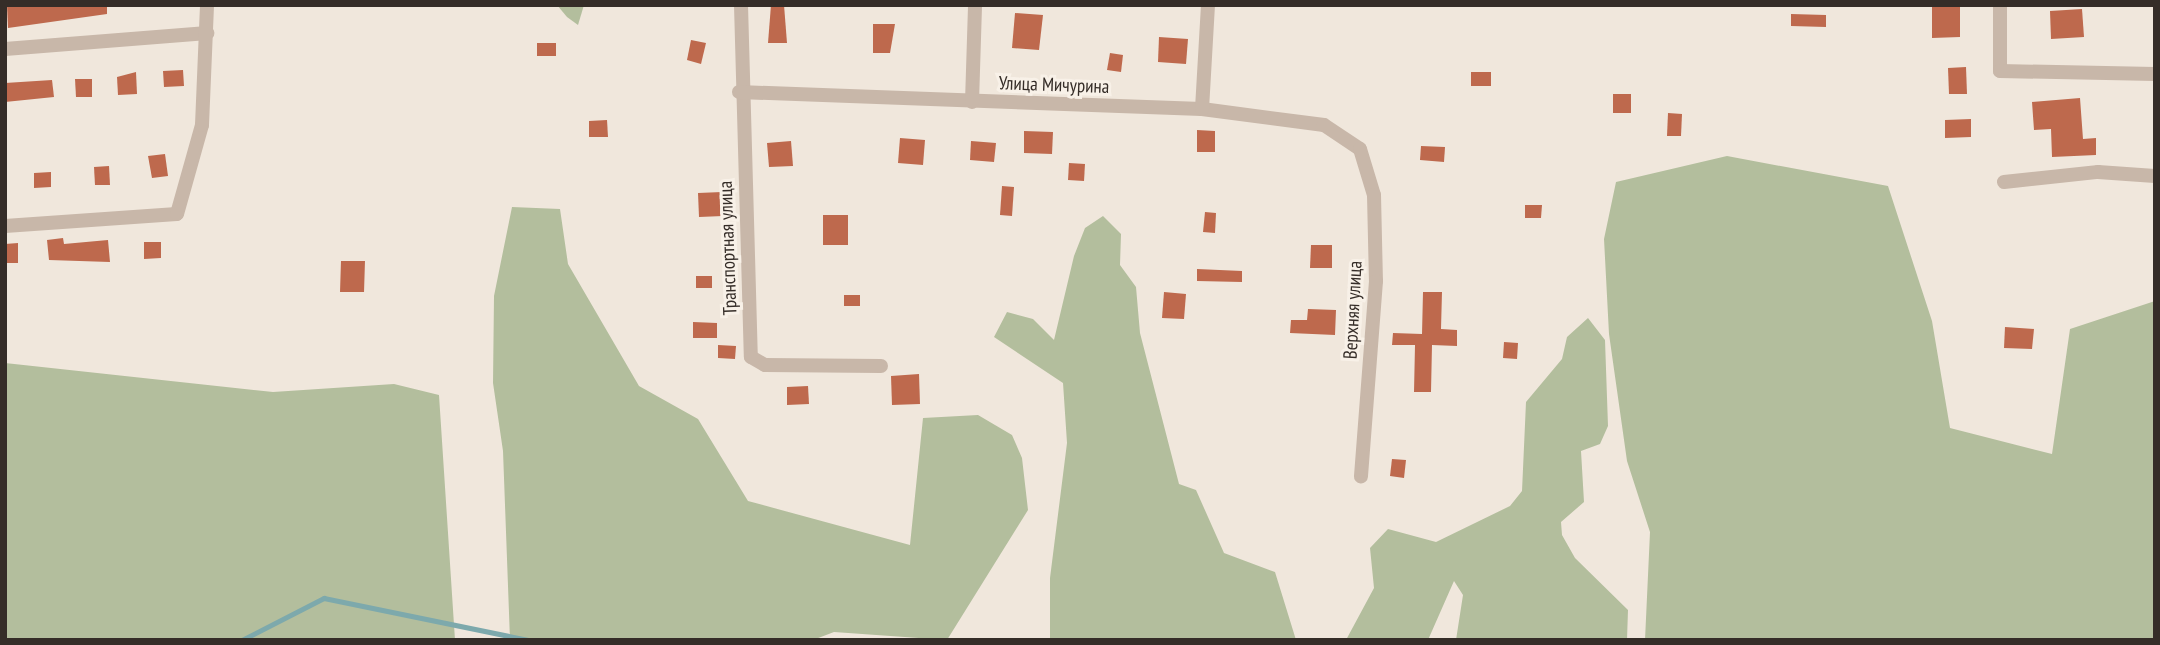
<!DOCTYPE html>
<html>
<head>
<meta charset="utf-8">
<style>
  body { margin:0 }
  #map { position:relative; width:2160px; height:645px; overflow:hidden; background:#f0e7dc; font-family:"PT Sans Narrow",sans-serif }
  div>[style] { position:absolute }
  .green>* { inset:0; background:#b3be9d }
  .stream>* { height:4.5px; margin:-2.25px; padding:0 2.25px; transform-origin:2.25px; border-radius:2.25px; background:#7da9ac }
  .building>* { inset:0; background:#be694d }
  .street>* { height:14px; margin:-7px; padding:0 7px; transform-origin:7px; border-radius:7px; background:#c8b7a9 }
  span { translate:-50% -50%; white-space:nowrap; text-align:center; line-height:1.15; -webkit-text-stroke:6px #f8f1e8; paint-order:stroke }
  .street-label { font-size:19px; color:#352d28 }
  .frame { position:absolute; inset:0; border:7px solid #352d28; pointer-events:none }
</style>
</head>
<body>
<div id="map">
  <div class="green">
    <div style="clip-path:polygon(557px 5px,584px 5px,578px 25px,567px 17px)"></div>
    <div style="clip-path:polygon(1727px 156px,1888px 186px,1932px 321px,1950px 428px,2052px 454px,2070px 329px,2155px 301px,2155px 640px,1645px 640px,1650px 532px,1627px 461px,1609px 334px,1604px 239px,1616px 182px)"></div>
    <div style="clip-path:polygon(512px 207px,560px 209px,568px 264px,639px 386px,698px 419px,748px 501px,910px 545px,923px 418px,978px 415px,1012px 435px,1022px 458px,1028px 510px,947px 640px,834px 632px,813px 640px,510px 640px,503px 451px,493px 383px,494px 296px)"></div>
    <div style="clip-path:polygon(1103px 216px,1121px 234px,1120px 265px,1136px 287px,1140px 333px,1179px 484px,1196px 490px,1224px 553px,1275px 572px,1296px 640px,1050px 640px,1050px 578px,1067px 443px,1063px 383px,994px 337px,1007px 312px,1033px 319px,1054px 340px,1074px 256px,1085px 228px)"></div>
    <div style="clip-path:polygon(1588px 318px,1605px 340px,1608px 426px,1600px 444px,1581px 451px,1584px 502px,1561px 522px,1562px 535px,1575px 558px,1628px 610px,1627px 640px,1456px 640px,1463px 595px,1454px 581px,1428px 640px,1346px 640px,1374px 588px,1370px 548px,1388px 529px,1436px 542px,1510px 506px,1522px 491px,1526px 402px,1562px 359px,1567px 337px)"></div>
    <div style="clip-path:polygon(5px 363px,273px 392px,394px 384px,439px 395px,455px 640px,5px 640px)"></div>
  </div>
  <div class="stream">
    <div style="left:242px;top:640px;width:92px;rotate:-27.1deg"></div>
    <div style="left:324px;top:598px;width:208px;rotate:11.6deg"></div>
  </div>
  <div class="building">
    <div style="clip-path:polygon(7px 5px,107px 5px,107px 14px,8px 28px)"></div>
    <div style="clip-path:polygon(771px 5px,784px 5px,787px 43px,768px 43px)"></div>
    <div style="clip-path:polygon(1932px 5px,1960px 5px,1960px 37px,1932px 38px)"></div>
    <div style="clip-path:polygon(2082px 9px,2084px 37px,2051px 39px,2050px 11px)"></div>
    <div style="clip-path:polygon(1015px 13px,1043px 15px,1039px 50px,1012px 48px)"></div>
    <div style="clip-path:polygon(1791px 14px,1826px 15px,1826px 27px,1791px 26px)"></div>
    <div style="clip-path:polygon(873px 24px,895px 24px,890px 53px,873px 53px)"></div>
    <div style="clip-path:polygon(1159px 37px,1188px 39px,1186px 64px,1158px 62px)"></div>
    <div style="clip-path:polygon(691px 40px,706px 43px,701px 64px,687px 60px)"></div>
    <div style="clip-path:polygon(537px 43px,556px 43px,556px 56px,537px 56px)"></div>
    <div style="clip-path:polygon(1110px 53px,1123px 55px,1121px 72px,1107px 70px)"></div>
    <div style="clip-path:polygon(1966px 67px,1967px 94px,1949px 94px,1948px 68px)"></div>
    <div style="clip-path:polygon(183px 70px,184px 86px,164px 87px,163px 71px)"></div>
    <div style="clip-path:polygon(136px 72px,137px 94px,118px 95px,117px 77px)"></div>
    <div style="clip-path:polygon(1471px 72px,1491px 72px,1491px 86px,1471px 86px)"></div>
    <div style="clip-path:polygon(75px 79px,92px 79px,92px 97px,76px 97px)"></div>
    <div style="clip-path:polygon(52px 80px,54px 97px,5px 102px,5px 83px)"></div>
    <div style="clip-path:polygon(1613px 94px,1631px 94px,1631px 113px,1613px 113px)"></div>
    <div style="clip-path:polygon(2080px 98px,2083px 139px,2096px 138px,2096px 155px,2052px 157px,2051px 129px,2034px 130px,2032px 102px)"></div>
    <div style="clip-path:polygon(1668px 113px,1682px 114px,1681px 136px,1667px 136px)"></div>
    <div style="clip-path:polygon(1971px 119px,1971px 137px,1945px 138px,1945px 120px)"></div>
    <div style="clip-path:polygon(607px 120px,608px 137px,589px 137px,589px 121px)"></div>
    <div style="clip-path:polygon(1197px 130px,1215px 131px,1215px 152px,1197px 152px)"></div>
    <div style="clip-path:polygon(1024px 131px,1053px 132px,1052px 154px,1024px 153px)"></div>
    <div style="clip-path:polygon(900px 138px,925px 140px,923px 165px,898px 163px)"></div>
    <div style="clip-path:polygon(791px 141px,793px 166px,769px 167px,767px 143px)"></div>
    <div style="clip-path:polygon(971px 141px,996px 143px,994px 162px,970px 160px)"></div>
    <div style="clip-path:polygon(1421px 146px,1445px 147px,1444px 162px,1420px 160px)"></div>
    <div style="clip-path:polygon(165px 154px,168px 176px,152px 178px,148px 156px)"></div>
    <div style="clip-path:polygon(1069px 163px,1085px 164px,1084px 181px,1068px 180px)"></div>
    <div style="clip-path:polygon(109px 166px,110px 185px,95px 185px,94px 167px)"></div>
    <div style="clip-path:polygon(51px 172px,51px 187px,34px 188px,34px 173px)"></div>
    <div style="clip-path:polygon(1002px 186px,1014px 187px,1012px 216px,1000px 215px)"></div>
    <div style="clip-path:polygon(722px 192px,723px 216px,699px 217px,698px 193px)"></div>
    <div style="clip-path:polygon(1525px 205px,1542px 205px,1541px 218px,1525px 218px)"></div>
    <div style="clip-path:polygon(1205px 212px,1216px 213px,1215px 233px,1203px 232px)"></div>
    <div style="clip-path:polygon(823px 215px,848px 215px,848px 245px,823px 245px)"></div>
    <div style="clip-path:polygon(63px 238px,64px 244px,108px 240px,110px 262px,49px 260px,47px 240px)"></div>
    <div style="clip-path:polygon(144px 242px,161px 242px,161px 258px,144px 259px)"></div>
    <div style="clip-path:polygon(18px 243px,18px 263px,5px 263px,5px 244px)"></div>
    <div style="clip-path:polygon(1311px 245px,1332px 245px,1332px 268px,1310px 268px)"></div>
    <div style="clip-path:polygon(341px 261px,365px 261px,364px 292px,340px 292px)"></div>
    <div style="clip-path:polygon(1197px 269px,1242px 271px,1242px 282px,1197px 281px)"></div>
    <div style="clip-path:polygon(696px 276px,712px 276px,712px 288px,696px 288px)"></div>
    <div style="clip-path:polygon(1164px 292px,1186px 294px,1184px 319px,1162px 318px)"></div>
    <div style="clip-path:polygon(1423px 292px,1442px 292px,1441px 329px,1457px 330px,1457px 346px,1432px 345px,1431px 392px,1414px 392px,1415px 345px,1392px 345px,1393px 333px,1422px 334px)"></div>
    <div style="clip-path:polygon(844px 295px,860px 295px,860px 306px,844px 306px)"></div>
    <div style="clip-path:polygon(1308px 309px,1336px 310px,1335px 335px,1290px 333px,1291px 320px,1307px 320px)"></div>
    <div style="clip-path:polygon(693px 322px,717px 323px,717px 338px,693px 338px)"></div>
    <div style="clip-path:polygon(2005px 327px,2034px 329px,2032px 349px,2004px 348px)"></div>
    <div style="clip-path:polygon(1504px 342px,1518px 343px,1517px 359px,1503px 358px)"></div>
    <div style="clip-path:polygon(718px 345px,736px 346px,735px 359px,718px 358px)"></div>
    <div style="clip-path:polygon(919px 374px,920px 404px,892px 405px,891px 376px)"></div>
    <div style="clip-path:polygon(808px 386px,809px 404px,787px 405px,787px 387px)"></div>
    <div style="clip-path:polygon(1392px 459px,1406px 460px,1404px 478px,1390px 476px)"></div>
  </div>
  <div class="street">
    <div style="left:741px;top:5px;width:352px;rotate:88.4deg"></div>
    <div style="left:751px;top:357px;width:16px;rotate:30deg"></div>
    <div style="left:765px;top:365px;width:116px;rotate:0.5deg"></div>
    <div style="left:2000px;top:5px;width:66px;rotate:90deg"></div>
    <div style="left:2000px;top:71px;width:155px;rotate:1.1deg"></div>
    <div style="left:5px;top:49px;width:203px;rotate:-4.5deg"></div>
    <div style="left:739px;top:92px;width:463px;rotate:2.1deg"></div>
    <div style="left:1202px;top:109px;width:123px;rotate:7.5deg"></div>
    <div style="left:1324px;top:125px;width:43px;rotate:33.7deg"></div>
    <div style="left:1360px;top:149px;width:48px;rotate:73.1deg"></div>
    <div style="left:1374px;top:195px;width:86px;rotate:88.7deg"></div>
    <div style="left:1376px;top:281px;width:196px;rotate:94.4deg"></div>
    <div style="left:972px;top:102px;width:97px;rotate:-88.2deg"></div>
    <div style="left:1202px;top:109px;width:104px;rotate:-86.7deg"></div>
    <div style="left:2004px;top:182px;width:95px;rotate:-6.1deg"></div>
    <div style="left:2098px;top:172px;width:57px;rotate:4deg"></div>
    <div style="left:5px;top:226px;width:172px;rotate:-4deg"></div>
    <div style="left:177px;top:214px;width:92px;rotate:-74.3deg"></div>
    <div style="left:202px;top:125px;width:120px;rotate:-87.6deg"></div>
  </div>
  <div class="street-label">
    <span style="left:1054px;top:85px;rotate:2deg">Улица Мичурина</span>
    <span style="left:728px;top:248px;rotate:-92deg">Транспортная улица</span>
    <span style="left:1353px;top:310px;rotate:-87deg">Верхняя улица</span>
  </div>
  <div class="frame"></div>
</div>
</body>
</html>
